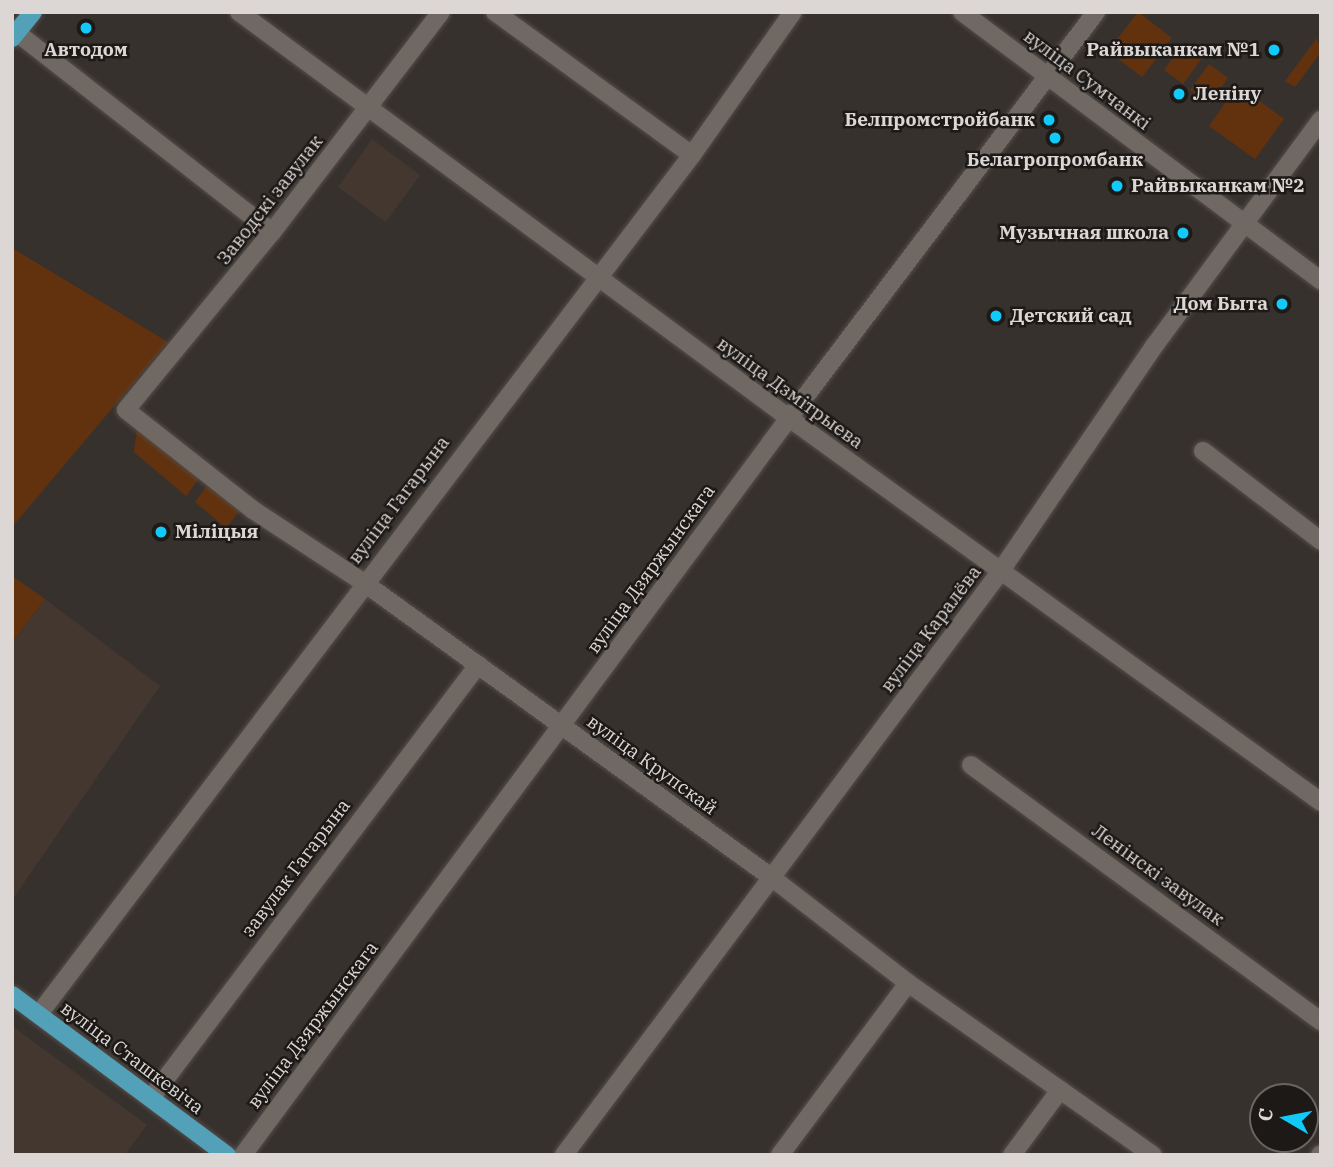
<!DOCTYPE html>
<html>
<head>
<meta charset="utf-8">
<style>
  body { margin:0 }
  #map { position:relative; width:1333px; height:1167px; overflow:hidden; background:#37312d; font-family:"IBM Plex Serif",serif }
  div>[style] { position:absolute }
  .built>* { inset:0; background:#443730 }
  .green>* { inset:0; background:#62320e }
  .roads { filter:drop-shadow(0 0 2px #544e4b) drop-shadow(0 0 2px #544e4b) }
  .minor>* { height:18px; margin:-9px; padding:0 9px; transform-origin:9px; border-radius:9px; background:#6f6863 }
  .major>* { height:18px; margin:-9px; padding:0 9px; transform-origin:9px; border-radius:9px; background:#53a1b8 }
  .dots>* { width:19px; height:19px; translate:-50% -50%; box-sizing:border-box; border:4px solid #1c1917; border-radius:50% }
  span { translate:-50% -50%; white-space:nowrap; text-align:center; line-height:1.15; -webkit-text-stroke:5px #1c1917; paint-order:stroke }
  .poi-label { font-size:19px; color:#dcd7d5; font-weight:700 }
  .right { translate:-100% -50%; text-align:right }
  .left { translate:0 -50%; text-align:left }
  .street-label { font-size:19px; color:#dcd7d5 }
  .frame { position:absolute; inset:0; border:14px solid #dcd7d5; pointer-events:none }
  .north { position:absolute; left:1249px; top:1083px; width:70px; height:70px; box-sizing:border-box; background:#1c1917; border:2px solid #696563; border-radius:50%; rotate:280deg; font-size:19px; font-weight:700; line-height:28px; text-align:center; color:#dcd7d5 }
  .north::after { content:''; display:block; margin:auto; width:24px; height:32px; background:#11cafa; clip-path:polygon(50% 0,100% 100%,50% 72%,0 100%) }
</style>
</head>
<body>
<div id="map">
  <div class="built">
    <div style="clip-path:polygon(372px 139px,420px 175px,386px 222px,338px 187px)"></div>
    <div style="clip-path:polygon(45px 599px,160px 686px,12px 900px,12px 644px)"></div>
    <div style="clip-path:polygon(12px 1026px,147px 1125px,125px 1155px,12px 1155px)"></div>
  </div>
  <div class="green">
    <div style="clip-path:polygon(1138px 12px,1172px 38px,1142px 77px,1108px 51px)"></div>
    <div style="clip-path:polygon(1317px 38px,1321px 52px,1295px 87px,1285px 81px)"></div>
    <div style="clip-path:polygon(1183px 44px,1202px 58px,1183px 84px,1164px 70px)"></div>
    <div style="clip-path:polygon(1209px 64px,1228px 78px,1209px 104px,1190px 90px)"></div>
    <div style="clip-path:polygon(1238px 85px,1284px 119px,1255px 159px,1209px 126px)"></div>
    <div style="clip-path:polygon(12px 248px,168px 342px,12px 527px)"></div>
    <div style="clip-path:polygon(137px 426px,200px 477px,186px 496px,134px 452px)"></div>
    <div style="clip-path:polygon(209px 483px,241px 509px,226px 528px,195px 502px)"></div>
    <div style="clip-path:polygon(12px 576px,45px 599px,12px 643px)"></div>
  </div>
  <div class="roads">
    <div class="minor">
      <div style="left:239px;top:12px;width:684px;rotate:36.43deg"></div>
      <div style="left:789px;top:418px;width:656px;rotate:35.82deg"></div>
      <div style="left:441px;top:12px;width:277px;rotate:127.5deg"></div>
      <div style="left:272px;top:232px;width:230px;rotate:129.4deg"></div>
      <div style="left:126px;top:410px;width:162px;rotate:38.2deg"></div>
      <div style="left:253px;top:510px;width:131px;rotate:33.2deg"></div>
      <div style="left:363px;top:582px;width:503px;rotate:35.87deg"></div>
      <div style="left:771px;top:877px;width:173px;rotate:37.7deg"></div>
      <div style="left:908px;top:983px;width:299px;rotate:35.1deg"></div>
      <div style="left:495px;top:12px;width:243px;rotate:36deg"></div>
      <div style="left:962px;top:12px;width:449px;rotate:36.8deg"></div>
      <div style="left:16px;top:32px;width:325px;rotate:38deg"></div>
      <div style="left:1203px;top:451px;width:148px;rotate:37.3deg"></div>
      <div style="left:971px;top:765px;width:434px;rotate:36.2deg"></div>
      <div style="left:39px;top:1014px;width:1079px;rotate:-52.76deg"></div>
      <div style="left:692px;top:155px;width:175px;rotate:-54.8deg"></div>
      <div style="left:151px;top:1098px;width:543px;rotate:-52.94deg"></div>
      <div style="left:243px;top:1155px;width:917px;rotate:-53.47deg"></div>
      <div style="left:789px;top:418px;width:509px;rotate:-52.9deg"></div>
      <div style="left:564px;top:1155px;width:728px;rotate:-53.21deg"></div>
      <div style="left:1000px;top:572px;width:275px;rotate:-55.7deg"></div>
      <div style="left:1155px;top:345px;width:280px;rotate:-53.6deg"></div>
      <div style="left:780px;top:1155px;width:214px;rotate:-53.3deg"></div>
      <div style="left:1012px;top:1155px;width:81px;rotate:-53.6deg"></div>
      <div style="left:1320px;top:1155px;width:1px;rotate:-45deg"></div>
    </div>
    <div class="major">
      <div style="left:12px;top:38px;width:33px;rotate:-51deg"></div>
      <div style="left:12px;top:995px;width:268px;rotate:36.7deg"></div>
    </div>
  </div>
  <div class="dots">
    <div style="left:86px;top:28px;background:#11cafa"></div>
    <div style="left:1274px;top:50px;background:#11cafa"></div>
    <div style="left:1179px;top:94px;background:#11cafa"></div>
    <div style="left:1049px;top:120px;background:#11cafa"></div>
    <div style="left:1055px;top:138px;background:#11cafa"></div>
    <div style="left:1117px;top:186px;background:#11cafa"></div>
    <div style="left:1183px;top:233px;background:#11cafa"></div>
    <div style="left:1282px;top:304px;background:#11cafa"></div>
    <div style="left:996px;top:316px;background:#11cafa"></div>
    <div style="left:161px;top:532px;background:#11cafa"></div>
  </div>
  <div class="poi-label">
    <span style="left:86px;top:50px">Автодом</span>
    <span class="right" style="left:1260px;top:50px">Райвыканкам №1</span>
    <span class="left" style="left:1193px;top:94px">Леніну</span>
    <span class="right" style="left:1035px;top:120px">Белпромстройбанк</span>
    <span style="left:1055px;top:160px">Белагропромбанк</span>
    <span class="left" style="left:1131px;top:186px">Райвыканкам №2</span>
    <span class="right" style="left:1169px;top:233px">Музычная школа</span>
    <span class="right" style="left:1268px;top:304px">Дом Быта</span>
    <span class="left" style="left:1010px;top:316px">Детский сад</span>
    <span class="left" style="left:175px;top:532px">Міліцыя</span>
  </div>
  <div class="street-label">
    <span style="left:1087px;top:80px;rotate:37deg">вуліца Сумчанкі</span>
    <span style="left:270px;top:200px;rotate:-52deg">Заводскі завулак</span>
    <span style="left:790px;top:393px;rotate:36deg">вуліца Дзмітрыева</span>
    <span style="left:399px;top:500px;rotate:-53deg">вуліца Гагарына</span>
    <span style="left:651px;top:569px;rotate:-54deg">вуліца Дзяржынскага</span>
    <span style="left:931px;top:629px;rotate:-53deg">вуліца Каралёва</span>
    <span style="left:652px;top:765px;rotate:36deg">вуліца Крупскай</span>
    <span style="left:296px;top:868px;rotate:-53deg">завулак Гагарына</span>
    <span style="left:1158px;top:875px;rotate:36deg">Ленінскі завулак</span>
    <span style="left:313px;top:1025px;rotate:-53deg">вуліца Дзяржынскага</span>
    <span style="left:132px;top:1058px;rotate:37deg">вуліца Сташкевіча</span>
  </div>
  <div class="frame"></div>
  <div class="north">С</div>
</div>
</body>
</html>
